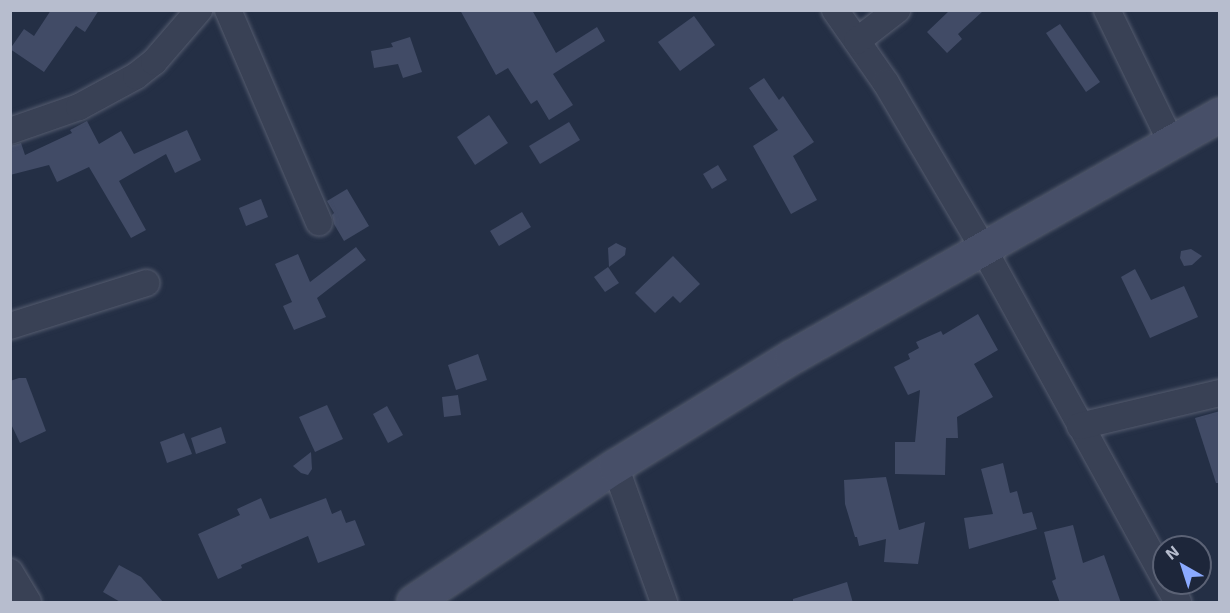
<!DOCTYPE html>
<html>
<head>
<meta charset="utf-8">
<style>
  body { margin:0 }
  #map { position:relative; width:1230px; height:613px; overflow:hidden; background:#242f45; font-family:"Exo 2",sans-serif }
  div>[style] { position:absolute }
  .building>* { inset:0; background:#414b66 }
  .roads { filter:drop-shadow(0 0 2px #555c6f) drop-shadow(0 0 2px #555c6f) }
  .street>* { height:26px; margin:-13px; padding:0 13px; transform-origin:13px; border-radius:13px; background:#394155 }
  .secondary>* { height:33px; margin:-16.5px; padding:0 16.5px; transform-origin:16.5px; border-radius:16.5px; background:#474f68 }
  span { translate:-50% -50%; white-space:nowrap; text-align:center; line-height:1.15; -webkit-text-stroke:5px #1d263a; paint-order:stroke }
  .frame { position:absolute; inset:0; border:12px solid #b7bdce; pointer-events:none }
  .north { position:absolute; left:1152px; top:535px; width:60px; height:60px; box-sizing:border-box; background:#1d263a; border:2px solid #5b6275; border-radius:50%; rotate:321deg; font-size:16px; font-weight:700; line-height:24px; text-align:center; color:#b7bdce }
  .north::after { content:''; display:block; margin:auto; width:21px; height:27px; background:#8baaff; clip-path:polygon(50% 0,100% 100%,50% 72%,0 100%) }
</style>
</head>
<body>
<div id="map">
  <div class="building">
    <div style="clip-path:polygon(51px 10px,99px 10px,85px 32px,76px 26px,44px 72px,10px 49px,24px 29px,34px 36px)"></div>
    <div style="clip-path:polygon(460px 10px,532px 10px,556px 53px,597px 27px,605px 41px,553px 74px,573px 105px,549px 120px,537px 100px,531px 104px,508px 68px,496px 75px)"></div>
    <div style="clip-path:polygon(949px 11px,983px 11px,958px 34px,962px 39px,947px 53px,927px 32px)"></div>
    <div style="clip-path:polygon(694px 16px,715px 45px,680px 71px,658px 42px)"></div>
    <div style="clip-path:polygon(1060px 24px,1100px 82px,1086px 92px,1046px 33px)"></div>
    <div style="clip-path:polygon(410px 37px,422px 72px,403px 78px,398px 64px,374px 68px,371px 51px,393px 47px,391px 43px)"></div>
    <div style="clip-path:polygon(764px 78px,779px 100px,783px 96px,814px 142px,793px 156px,817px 200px,791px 214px,753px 146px,778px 130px,749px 88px)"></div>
    <div style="clip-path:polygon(489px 115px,508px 143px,475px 165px,457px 137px)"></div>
    <div style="clip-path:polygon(87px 121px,99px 144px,121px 131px,134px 154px,187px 130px,201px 160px,175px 173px,166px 154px,119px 181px,146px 230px,131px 238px,89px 167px,57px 182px,49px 165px,10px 175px,10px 146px,21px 143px,25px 155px,72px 133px,70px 130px)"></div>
    <div style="clip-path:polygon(569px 122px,580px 140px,540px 164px,529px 146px)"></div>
    <div style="clip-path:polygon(718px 165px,727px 180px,712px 189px,703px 174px)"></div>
    <div style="clip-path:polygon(347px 189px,369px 226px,344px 241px,334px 224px,332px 215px,334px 213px,327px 201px)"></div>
    <div style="clip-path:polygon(261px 199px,268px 217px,246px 226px,239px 208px)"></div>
    <div style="clip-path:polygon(522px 212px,531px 227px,499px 246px,490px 231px)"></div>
    <div style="clip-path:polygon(616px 243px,626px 248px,625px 255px,609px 267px,608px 248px)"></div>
    <div style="clip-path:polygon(356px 247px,366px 260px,317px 298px,326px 317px,294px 330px,283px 306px,292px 302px,275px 264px,298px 254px,310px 282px)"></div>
    <div style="clip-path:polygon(1191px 249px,1202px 256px,1192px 265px,1184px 266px,1180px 258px,1181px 251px)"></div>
    <div style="clip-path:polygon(673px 256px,700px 284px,680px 303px,673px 296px,655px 313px,635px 293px)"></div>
    <div style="clip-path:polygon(608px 267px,619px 283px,605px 292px,594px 277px)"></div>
    <div style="clip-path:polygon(1135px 269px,1151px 300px,1184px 286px,1198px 317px,1150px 338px,1121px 277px)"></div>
    <div style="clip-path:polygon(978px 314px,998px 350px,974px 364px,993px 397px,957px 417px,958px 438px,946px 438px,945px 475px,895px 474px,895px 442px,915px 442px,920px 390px,908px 395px,894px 367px,910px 359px,908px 354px,919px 348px,916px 342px,941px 331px,943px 335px)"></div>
    <div style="clip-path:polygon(478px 354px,487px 380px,456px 390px,448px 365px)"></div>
    <div style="clip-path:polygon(19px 378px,26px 378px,46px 431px,20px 443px,10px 422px,10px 381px)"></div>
    <div style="clip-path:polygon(458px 395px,461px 415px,444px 417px,442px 397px)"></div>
    <div style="clip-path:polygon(327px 405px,343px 439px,315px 452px,299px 417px)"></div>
    <div style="clip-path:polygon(387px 406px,403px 435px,388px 443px,373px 414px)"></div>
    <div style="clip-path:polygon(1220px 411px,1220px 483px,1216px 483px,1195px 418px)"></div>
    <div style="clip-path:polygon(221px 427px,226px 443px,196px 454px,191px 438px)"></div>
    <div style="clip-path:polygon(184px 433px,192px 454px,167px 463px,160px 442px)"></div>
    <div style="clip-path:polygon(311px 452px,312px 469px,308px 475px,301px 473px,293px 466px)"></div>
    <div style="clip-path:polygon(1003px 463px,1010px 493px,1017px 491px,1023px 514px,1032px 512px,1037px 529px,969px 549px,964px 518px,993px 514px,981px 469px)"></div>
    <div style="clip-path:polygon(886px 477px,899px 530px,925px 522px,918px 564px,884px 562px,886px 539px,859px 546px,857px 537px,855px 537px,845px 504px,844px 480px)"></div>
    <div style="clip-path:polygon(261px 498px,270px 519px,326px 498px,332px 514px,341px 510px,346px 523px,355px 520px,365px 545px,318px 563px,308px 536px,241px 565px,242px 568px,218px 579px,198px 534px,240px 515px,237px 509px)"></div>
    <div style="clip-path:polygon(1073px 525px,1083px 563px,1104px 555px,1121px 603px,1060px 603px,1052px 581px,1056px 579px,1044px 532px)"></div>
    <div style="clip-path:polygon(119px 565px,141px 577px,164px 603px,122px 603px,103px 592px)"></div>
    <div style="clip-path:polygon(847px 582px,853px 603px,793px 603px,793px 599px)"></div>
  </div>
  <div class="roads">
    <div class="street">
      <div style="left:228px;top:10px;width:231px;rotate:66.8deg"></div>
      <div style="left:835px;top:10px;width:89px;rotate:55.1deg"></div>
      <div style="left:886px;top:83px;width:191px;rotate:59.5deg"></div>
      <div style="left:983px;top:248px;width:376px;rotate:61.2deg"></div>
      <div style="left:1107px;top:10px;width:147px;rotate:64.1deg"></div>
      <div style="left:857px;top:41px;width:51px;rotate:-37.8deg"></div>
      <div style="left:10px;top:131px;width:73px;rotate:-19.2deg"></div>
      <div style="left:79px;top:107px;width:65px;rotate:-28.5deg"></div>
      <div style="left:136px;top:76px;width:23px;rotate:-38deg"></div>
      <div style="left:154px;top:62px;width:69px;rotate:-49.1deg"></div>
      <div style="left:10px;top:326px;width:143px;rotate:-17.5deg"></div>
      <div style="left:1080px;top:426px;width:144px;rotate:-13.3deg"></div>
      <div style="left:615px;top:466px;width:145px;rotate:70.2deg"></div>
      <div style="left:10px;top:572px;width:35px;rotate:59deg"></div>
      <div style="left:1167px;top:583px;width:22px;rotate:60deg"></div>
    </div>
    <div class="secondary">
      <div style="left:413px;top:602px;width:244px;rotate:-34deg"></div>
      <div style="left:615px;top:466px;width:207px;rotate:-31.8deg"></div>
      <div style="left:791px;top:357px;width:493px;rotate:-29.5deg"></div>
    </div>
  </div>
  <div class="frame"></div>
  <div class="north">N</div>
</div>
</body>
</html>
